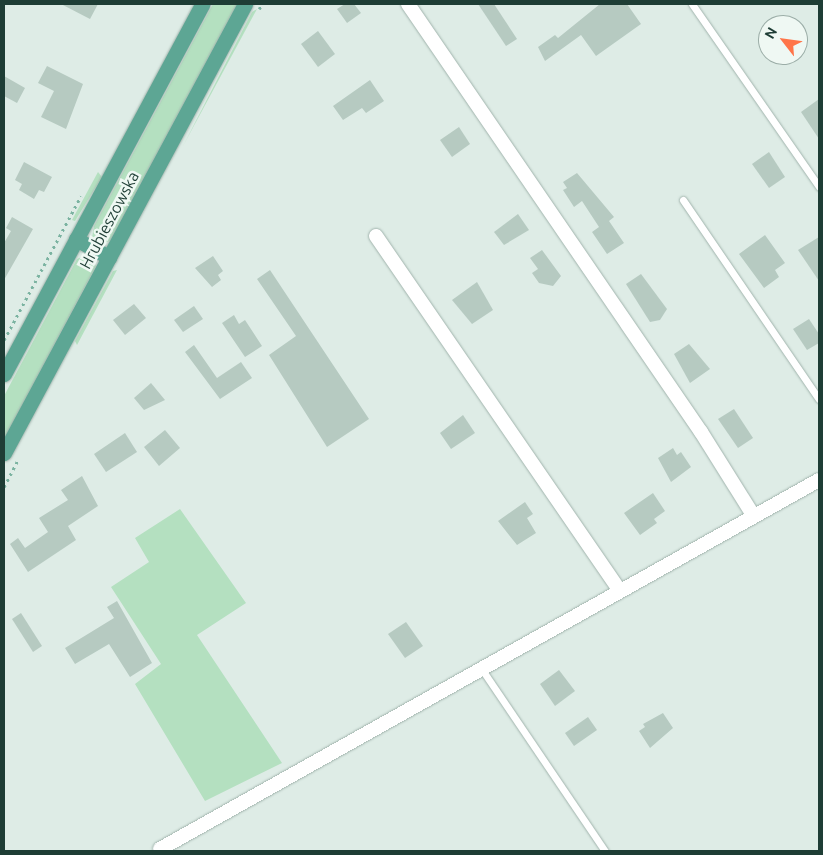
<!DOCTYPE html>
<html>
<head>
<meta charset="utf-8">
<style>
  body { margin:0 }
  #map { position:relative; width:823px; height:855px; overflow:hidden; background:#deece6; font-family:Ubuntu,sans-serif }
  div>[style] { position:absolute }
  .green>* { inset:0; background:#b4e0c0 }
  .building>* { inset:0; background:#b6cac1 }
  .path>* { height:2.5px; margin-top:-1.25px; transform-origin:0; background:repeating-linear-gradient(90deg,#7bb3a1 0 2.5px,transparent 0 6.5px) }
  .roads { filter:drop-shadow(0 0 1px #a1b4ad) drop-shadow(0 0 1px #a1b4ad) }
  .lane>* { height:7px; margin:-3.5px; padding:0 3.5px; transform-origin:3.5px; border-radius:3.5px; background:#fff }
  .street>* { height:14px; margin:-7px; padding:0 7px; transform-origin:7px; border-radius:7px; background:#fff }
  .primary>* { height:15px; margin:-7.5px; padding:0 7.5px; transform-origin:7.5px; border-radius:7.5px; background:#5da694 }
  span { translate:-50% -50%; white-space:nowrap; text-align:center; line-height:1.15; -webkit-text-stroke:5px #eff8f3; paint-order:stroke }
  .street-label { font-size:16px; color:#1e3d35 }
  .frame { position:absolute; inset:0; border:5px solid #1e3d35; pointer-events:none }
  .north { position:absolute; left:758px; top:15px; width:50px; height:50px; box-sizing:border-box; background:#eff8f3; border:1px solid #9bada7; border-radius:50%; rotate:300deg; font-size:14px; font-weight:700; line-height:20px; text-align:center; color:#1e3d35 }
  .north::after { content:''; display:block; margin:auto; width:18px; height:22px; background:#ff7549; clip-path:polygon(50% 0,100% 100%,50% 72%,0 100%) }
</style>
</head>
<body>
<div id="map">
  <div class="green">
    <div style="clip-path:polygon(213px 4px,237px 4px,110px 241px,100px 244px,92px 238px,94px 226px)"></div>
    <div style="clip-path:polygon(257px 9px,183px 146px,252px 12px)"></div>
    <div style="clip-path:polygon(98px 172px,102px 177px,75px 221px,72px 220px)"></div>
    <div style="clip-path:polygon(88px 254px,96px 266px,4px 439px,4px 396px,77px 259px)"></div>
    <div style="clip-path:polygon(117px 270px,77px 345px,75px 341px,113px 271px)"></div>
    <div style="clip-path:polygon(180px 509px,246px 603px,197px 635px,282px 763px,205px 801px,135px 684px,161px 664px,111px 587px,149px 562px,135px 538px)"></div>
  </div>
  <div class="building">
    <div style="clip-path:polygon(61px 4px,98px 4px,90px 19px)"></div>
    <div style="clip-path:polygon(345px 4px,354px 4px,361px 13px,347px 23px,337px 9px)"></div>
    <div style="clip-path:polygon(478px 4px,494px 4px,517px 39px,506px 46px)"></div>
    <div style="clip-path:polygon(600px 4px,627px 4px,641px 24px,596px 56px,581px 35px,545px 61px,538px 47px,555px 35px,558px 38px)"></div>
    <div style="clip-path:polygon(318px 31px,335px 54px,318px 67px,301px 44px)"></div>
    <div style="clip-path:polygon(47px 66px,83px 84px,66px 129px,41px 117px,54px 91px,38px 83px)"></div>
    <div style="clip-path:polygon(4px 76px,25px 88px,17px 103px,4px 96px)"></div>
    <div style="clip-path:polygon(370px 80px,384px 101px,366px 113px,362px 108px,343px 120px,333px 106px)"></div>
    <div style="clip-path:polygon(819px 99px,819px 139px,801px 112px)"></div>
    <div style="clip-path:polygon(459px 127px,470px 144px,452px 157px,440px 140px)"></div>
    <div style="clip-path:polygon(769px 152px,785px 177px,769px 188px,752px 164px)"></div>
    <div style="clip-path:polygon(24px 162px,52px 177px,44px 192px,39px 190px,34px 199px,19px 190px,22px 184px,15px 180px)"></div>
    <div style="clip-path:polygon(577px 173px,614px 217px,609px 221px,624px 243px,607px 254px,592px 232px,599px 227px,582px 201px,574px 207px,563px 190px,567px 188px,563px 182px)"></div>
    <div style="clip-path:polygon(518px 214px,529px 230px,504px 245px,494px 232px)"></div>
    <div style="clip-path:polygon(12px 217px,33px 229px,4px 280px,4px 243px,11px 231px,6px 228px)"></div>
    <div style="clip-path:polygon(765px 235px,785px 263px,775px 270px,779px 277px,764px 288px,739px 254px)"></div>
    <div style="clip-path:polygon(819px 237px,819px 281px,798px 250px)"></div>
    <div style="clip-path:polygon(542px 250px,561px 276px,553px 286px,539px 283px,532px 273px,538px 269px,530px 258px)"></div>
    <div style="clip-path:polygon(213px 256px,223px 271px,218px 275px,221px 280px,212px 287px,195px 268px)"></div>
    <div style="clip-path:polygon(270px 270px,369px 419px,327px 447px,269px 355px,296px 336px,257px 279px)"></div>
    <div style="clip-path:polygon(641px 274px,667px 309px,660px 320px,650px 322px,626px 284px)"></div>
    <div style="clip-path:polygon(477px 282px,493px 310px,472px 324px,452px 300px)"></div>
    <div style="clip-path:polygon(134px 304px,146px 318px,125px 335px,113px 320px)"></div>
    <div style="clip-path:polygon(194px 306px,203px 319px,183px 332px,174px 320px)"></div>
    <div style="clip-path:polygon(234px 315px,239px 324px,245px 320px,262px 346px,245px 357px,222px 323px)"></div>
    <div style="clip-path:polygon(809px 319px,819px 334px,819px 343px,807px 350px,793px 329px)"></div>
    <div style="clip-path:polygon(689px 344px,710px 369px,690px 383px,674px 354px)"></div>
    <div style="clip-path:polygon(194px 345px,217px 378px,241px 362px,252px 378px,220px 399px,185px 352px)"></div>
    <div style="clip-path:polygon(151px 383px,165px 400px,144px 410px,134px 398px)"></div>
    <div style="clip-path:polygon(734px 409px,753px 438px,738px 448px,718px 419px)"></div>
    <div style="clip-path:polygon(463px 415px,475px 433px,451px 449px,440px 433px)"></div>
    <div style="clip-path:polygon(165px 430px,180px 448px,159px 466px,144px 447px)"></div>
    <div style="clip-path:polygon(125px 433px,137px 452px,106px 472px,94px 454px)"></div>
    <div style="clip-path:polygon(673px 448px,677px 455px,681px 452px,691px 467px,671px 482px,658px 458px)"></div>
    <div style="clip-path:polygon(82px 476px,98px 506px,68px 526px,76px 540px,28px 572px,10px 544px,18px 538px,25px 548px,48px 532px,39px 518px,68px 500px,61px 490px)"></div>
    <div style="clip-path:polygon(653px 493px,665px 511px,654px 519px,657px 523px,640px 535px,624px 513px)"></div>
    <div style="clip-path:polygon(525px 502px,533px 514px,527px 518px,536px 533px,517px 545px,498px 521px)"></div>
    <div style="clip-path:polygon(117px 601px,152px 663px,130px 677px,109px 644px,75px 664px,65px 648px,114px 618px,107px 607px)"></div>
    <div style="clip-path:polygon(21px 613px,42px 646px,33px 652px,12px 619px)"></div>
    <div style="clip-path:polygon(406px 622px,423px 646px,405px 658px,388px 634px)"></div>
    <div style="clip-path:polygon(559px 670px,575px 691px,555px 706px,540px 684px)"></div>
    <div style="clip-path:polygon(663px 713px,673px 728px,650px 748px,639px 731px,645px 727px,643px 724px)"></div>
    <div style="clip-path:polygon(588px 717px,597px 730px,574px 746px,565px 733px)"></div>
  </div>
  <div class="path">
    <div style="left:259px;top:9px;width:6px;rotate:-59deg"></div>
    <div style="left:4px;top:340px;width:163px;rotate:-61.9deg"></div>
    <div style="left:4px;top:487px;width:29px;rotate:-63deg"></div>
  </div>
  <div class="roads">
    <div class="lane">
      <div style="left:692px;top:4px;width:223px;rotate:55.2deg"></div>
      <div style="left:683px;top:200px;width:241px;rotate:55.7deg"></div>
      <div style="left:481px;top:668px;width:221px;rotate:55.9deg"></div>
    </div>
    <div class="street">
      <div style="left:408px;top:4px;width:519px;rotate:55.61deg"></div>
      <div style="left:701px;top:432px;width:98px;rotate:57.9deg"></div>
      <div style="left:376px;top:236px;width:429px;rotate:55.5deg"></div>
      <div style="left:160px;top:849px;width:755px;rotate:-29.25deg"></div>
    </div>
    <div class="primary">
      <div style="left:76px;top:239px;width:38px;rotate:29deg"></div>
      <div style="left:4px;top:374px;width:420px;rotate:-61.8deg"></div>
      <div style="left:4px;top:453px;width:510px;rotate:-61.78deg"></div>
    </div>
  </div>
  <div class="street-label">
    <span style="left:109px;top:220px;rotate:-62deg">Hrubieszowska</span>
  </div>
  <div class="frame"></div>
  <div class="north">N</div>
</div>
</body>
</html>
